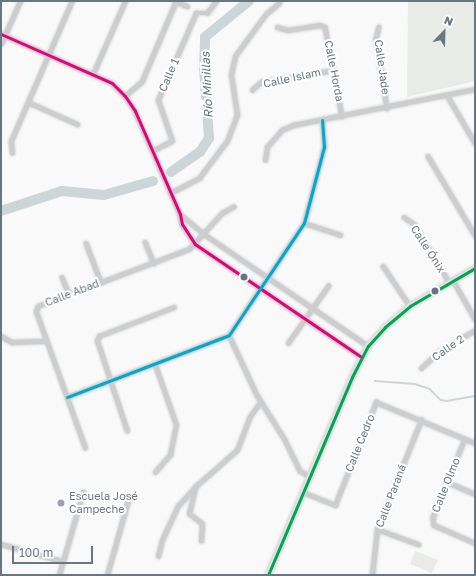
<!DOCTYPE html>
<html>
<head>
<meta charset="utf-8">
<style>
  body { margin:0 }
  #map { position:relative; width:476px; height:576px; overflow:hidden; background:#f9f9f9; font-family:"Golos Text",sans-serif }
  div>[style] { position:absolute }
  .green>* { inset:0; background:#e8ebe6 }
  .stream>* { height:1.5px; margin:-0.75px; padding:0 0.75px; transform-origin:0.75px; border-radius:0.75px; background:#ccd5d7 }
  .river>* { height:10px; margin:-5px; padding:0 5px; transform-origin:5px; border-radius:5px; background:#ccd5d7 }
  .roads { filter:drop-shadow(0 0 1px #d5d6d7) drop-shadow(0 0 1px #d5d6d7) }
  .street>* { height:4.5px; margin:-2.25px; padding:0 2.25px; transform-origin:2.25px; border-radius:2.25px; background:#cccdce }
  .secondary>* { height:6px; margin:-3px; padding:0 3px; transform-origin:3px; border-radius:3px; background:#e0e1e1 }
  .bus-1>* { height:3px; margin:-1.5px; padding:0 1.5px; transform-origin:1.5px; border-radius:1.5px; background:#e5007d }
  .bus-2>* { height:3px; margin:-1.5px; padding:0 1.5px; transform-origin:1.5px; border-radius:1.5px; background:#00a9ce }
  .bus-3>* { height:3px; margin:-1.5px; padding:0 1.5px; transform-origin:1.5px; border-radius:1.5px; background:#00a651 }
  .dots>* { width:11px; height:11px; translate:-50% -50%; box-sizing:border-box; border:2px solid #fff; border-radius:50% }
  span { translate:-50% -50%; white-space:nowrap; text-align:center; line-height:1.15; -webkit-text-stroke:4px #fff; paint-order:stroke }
  .street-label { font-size:11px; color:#667781 }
  .poi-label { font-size:11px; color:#667781 }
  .left { translate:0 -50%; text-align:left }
  .water-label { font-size:12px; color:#60757b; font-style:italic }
  .frame { position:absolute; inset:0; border:2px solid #667781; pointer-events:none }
  .north { position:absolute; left:424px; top:12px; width:40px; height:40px; -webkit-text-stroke:3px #fff; paint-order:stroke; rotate:23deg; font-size:11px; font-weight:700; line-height:16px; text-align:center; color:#667781 }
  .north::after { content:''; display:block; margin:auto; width:14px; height:18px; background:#667781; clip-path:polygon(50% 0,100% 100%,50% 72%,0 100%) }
  .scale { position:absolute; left:12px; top:546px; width:81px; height:18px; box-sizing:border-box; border:2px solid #667781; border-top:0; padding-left:5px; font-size:12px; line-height:14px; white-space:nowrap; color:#667781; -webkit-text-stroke:3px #fff; paint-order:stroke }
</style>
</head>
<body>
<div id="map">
  <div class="green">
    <div style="clip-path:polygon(408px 1px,475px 1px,475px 81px,407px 97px)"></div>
    <div style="clip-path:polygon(415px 551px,438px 560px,432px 573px,410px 564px)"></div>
  </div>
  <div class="stream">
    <div style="left:375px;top:381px;width:40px;rotate:4.3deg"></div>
    <div style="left:415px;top:384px;width:16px;rotate:18deg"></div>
    <div style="left:430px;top:389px;width:16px;rotate:45deg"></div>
    <div style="left:441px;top:400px;width:6px;rotate:9deg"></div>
    <div style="left:447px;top:401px;width:28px;rotate:-10deg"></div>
  </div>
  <div class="river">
    <div style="left:171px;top:172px;width:35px;rotate:-35deg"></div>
    <div style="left:200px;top:152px;width:17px;rotate:-57deg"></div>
    <div style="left:209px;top:138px;width:69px;rotate:-94.1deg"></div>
    <div style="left:204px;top:69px;width:32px;rotate:-88deg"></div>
    <div style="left:205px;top:37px;width:57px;rotate:-39.3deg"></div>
    <div style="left:1px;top:211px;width:64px;rotate:-18.2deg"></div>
    <div style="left:62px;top:191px;width:42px;rotate:5.4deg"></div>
    <div style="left:104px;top:195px;width:51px;rotate:-15.9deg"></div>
  </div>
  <div class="roads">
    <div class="street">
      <div style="left:175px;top:1px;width:13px;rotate:23deg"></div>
      <div style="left:277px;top:27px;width:11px;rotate:15deg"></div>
      <div style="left:288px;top:30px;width:32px;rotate:-9deg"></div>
      <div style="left:320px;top:25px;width:5px;rotate:22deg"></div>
      <div style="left:325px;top:27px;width:91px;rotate:79.2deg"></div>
      <div style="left:379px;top:27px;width:12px;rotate:104deg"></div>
      <div style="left:376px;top:39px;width:70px;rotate:80.9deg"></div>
      <div style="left:1px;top:34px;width:121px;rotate:23.8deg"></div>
      <div style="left:112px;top:83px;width:18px;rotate:45deg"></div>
      <div style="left:125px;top:96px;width:18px;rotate:56deg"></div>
      <div style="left:135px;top:111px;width:112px;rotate:66.4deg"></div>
      <div style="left:180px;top:214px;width:10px;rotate:79deg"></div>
      <div style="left:182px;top:224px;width:24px;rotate:57deg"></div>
      <div style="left:195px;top:244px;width:201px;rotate:34.2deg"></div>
      <div style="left:1px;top:44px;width:47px;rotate:-66.2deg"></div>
      <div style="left:93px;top:74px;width:80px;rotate:-66.3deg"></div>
      <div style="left:252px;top:90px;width:12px;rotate:-42deg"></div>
      <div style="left:261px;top:82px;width:74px;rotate:-9.3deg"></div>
      <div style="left:447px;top:95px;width:56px;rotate:59.7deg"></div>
      <div style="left:125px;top:96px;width:23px;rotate:-41deg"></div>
      <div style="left:142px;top:81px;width:87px;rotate:-67deg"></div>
      <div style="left:28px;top:102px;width:54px;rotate:24.2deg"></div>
      <div style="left:152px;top:151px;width:22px;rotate:-27deg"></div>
      <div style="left:172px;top:141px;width:43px;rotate:-108.9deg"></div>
      <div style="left:158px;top:100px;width:95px;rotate:-66.4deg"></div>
      <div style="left:196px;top:13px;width:11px"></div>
      <div style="left:207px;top:13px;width:15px;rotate:-53deg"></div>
      <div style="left:12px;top:153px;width:12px;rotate:-95deg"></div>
      <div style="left:11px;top:141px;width:153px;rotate:-66.5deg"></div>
      <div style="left:428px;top:156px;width:92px;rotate:59.3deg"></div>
      <div style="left:265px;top:160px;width:13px;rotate:-81deg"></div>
      <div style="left:267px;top:147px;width:23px;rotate:-49deg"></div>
      <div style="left:282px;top:130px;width:12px;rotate:-24deg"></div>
      <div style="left:293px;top:125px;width:186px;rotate:-11.2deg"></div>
      <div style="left:170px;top:193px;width:33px;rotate:-27deg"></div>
      <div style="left:199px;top:178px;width:46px;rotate:-52.9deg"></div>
      <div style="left:227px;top:141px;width:28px;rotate:-69deg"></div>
      <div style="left:237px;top:115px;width:40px;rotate:-98.5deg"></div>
      <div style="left:231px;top:75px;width:19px;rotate:-78deg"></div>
      <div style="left:235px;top:56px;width:52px;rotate:-53.6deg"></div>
      <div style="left:266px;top:14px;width:17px;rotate:-40deg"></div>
      <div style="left:180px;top:214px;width:31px;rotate:40deg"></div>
      <div style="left:204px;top:234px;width:199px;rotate:34.3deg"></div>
      <div style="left:404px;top:217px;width:12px;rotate:35deg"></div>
      <div style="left:414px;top:224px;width:68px;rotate:58.9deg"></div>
      <div style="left:304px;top:223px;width:38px;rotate:18deg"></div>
      <div style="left:145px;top:242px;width:23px;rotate:67deg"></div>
      <div style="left:86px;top:243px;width:42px;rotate:69deg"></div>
      <div style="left:383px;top:266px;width:48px;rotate:56deg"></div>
      <div style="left:62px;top:277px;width:18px;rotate:68deg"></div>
      <div style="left:453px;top:280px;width:45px;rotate:60.6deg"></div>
      <div style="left:229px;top:335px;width:66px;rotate:65deg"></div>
      <div style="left:257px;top:395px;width:53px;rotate:58.1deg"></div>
      <div style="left:285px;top:440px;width:34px;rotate:64deg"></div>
      <div style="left:300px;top:471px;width:11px;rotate:27deg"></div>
      <div style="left:1px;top:336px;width:13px;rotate:29deg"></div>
      <div style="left:12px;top:342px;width:34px;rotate:-2deg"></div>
      <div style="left:288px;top:343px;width:70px;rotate:-54.9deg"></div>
      <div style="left:421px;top:368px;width:25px;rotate:-42deg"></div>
      <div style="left:440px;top:351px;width:41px;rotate:-31deg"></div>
      <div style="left:67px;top:397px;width:173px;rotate:-20.9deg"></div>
      <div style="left:229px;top:335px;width:135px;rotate:-56.2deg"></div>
      <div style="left:304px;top:223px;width:79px;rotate:-75.3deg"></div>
      <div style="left:324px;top:147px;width:27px;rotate:-94deg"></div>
      <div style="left:127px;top:431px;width:95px;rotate:-108.4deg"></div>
      <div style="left:97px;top:341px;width:5px;rotate:-68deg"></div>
      <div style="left:99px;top:336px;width:80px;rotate:-21.1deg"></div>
      <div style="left:465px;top:439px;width:85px;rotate:112.1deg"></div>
      <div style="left:433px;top:518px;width:7px;rotate:82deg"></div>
      <div style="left:434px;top:525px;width:45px;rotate:23.7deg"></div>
      <div style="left:85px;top:448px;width:145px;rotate:-109.8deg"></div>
      <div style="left:36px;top:312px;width:6px;rotate:-72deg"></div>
      <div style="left:38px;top:306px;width:161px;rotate:-20.7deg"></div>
      <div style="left:189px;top:249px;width:49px;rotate:-47.5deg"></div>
      <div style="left:222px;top:213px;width:13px;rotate:-29deg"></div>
      <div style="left:155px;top:472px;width:23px;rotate:-49deg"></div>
      <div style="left:170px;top:455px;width:31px;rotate:-79deg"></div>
      <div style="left:176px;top:425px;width:64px;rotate:-109.3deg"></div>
      <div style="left:447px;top:482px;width:30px;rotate:23deg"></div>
      <div style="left:303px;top:492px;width:35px;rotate:22deg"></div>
      <div style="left:335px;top:505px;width:111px;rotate:-68.3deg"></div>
      <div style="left:376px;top:402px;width:107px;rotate:22.5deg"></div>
      <div style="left:377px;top:529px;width:44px;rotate:20.1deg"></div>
      <div style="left:201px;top:541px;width:17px;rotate:-87deg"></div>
      <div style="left:202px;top:524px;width:16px;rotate:-142deg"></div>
      <div style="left:189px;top:514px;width:28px;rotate:-77deg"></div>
      <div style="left:195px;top:487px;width:56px;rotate:-41.4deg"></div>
      <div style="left:237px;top:450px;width:34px;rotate:-69deg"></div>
      <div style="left:249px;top:418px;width:19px;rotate:-55deg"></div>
      <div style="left:1px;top:544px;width:63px;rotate:15.6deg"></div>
      <div style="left:158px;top:556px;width:16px;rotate:-76deg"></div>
      <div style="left:162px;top:540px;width:38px;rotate:-65deg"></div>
      <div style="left:178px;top:506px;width:24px;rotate:-48deg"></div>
      <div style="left:59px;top:575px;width:86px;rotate:-73.9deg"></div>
      <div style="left:107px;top:575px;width:77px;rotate:-74.2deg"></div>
      <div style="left:372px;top:575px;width:46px;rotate:-83.8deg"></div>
      <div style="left:377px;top:529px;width:118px;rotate:-68deg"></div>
    </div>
    <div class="secondary">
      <div style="left:268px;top:575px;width:215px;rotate:-67deg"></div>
      <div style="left:352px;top:377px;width:35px;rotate:-63deg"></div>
      <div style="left:368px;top:346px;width:25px;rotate:-48deg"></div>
      <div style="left:385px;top:327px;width:33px;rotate:-40deg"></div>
      <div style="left:410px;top:306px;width:75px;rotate:-30.3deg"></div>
    </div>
  </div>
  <div class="bus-1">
    <div style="left:1px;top:34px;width:121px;rotate:23.8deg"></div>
    <div style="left:112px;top:83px;width:18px;rotate:45deg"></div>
    <div style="left:125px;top:96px;width:18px;rotate:56deg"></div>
    <div style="left:135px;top:111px;width:112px;rotate:66.4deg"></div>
    <div style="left:180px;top:214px;width:10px;rotate:79deg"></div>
    <div style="left:182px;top:224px;width:24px;rotate:57deg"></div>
    <div style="left:195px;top:244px;width:201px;rotate:34.2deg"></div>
  </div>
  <div class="bus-2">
    <div style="left:67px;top:397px;width:173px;rotate:-20.9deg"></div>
    <div style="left:229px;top:335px;width:135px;rotate:-56.2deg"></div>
    <div style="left:304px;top:223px;width:79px;rotate:-75.3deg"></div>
    <div style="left:324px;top:147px;width:27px;rotate:-94deg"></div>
  </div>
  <div class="bus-3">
    <div style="left:268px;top:575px;width:215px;rotate:-67deg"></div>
    <div style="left:352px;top:377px;width:35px;rotate:-63deg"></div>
    <div style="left:368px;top:346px;width:25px;rotate:-48deg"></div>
    <div style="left:385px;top:327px;width:33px;rotate:-40deg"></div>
    <div style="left:410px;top:306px;width:75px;rotate:-30.3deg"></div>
  </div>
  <div class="dots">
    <div style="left:244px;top:277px;background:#667781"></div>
    <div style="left:435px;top:291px;background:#667781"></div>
    <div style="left:61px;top:503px;background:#99a4ab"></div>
  </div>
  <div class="street-label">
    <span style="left:382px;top:67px;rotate:82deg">Calle Jade</span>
    <span style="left:334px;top:71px;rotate:79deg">Calle Horda</span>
    <span style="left:169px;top:75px;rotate:-67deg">Calle 1</span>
    <span style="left:292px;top:78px;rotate:-12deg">Calle Islam</span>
    <span style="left:428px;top:249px;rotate:57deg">Calle Ónix</span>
    <span style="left:72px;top:293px;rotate:-21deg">Calle Abad</span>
    <span style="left:448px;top:348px;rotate:-35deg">Calle 2</span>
    <span style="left:360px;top:443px;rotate:-68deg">Calle Cedro</span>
    <span style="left:446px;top:485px;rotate:-68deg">Calle Olmo</span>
    <span style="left:391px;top:496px;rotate:-69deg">Calle Paraná</span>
  </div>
  <div class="poi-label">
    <span class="left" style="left:69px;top:503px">Escuela José<br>Campeche</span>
  </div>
  <div class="water-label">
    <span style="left:207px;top:85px;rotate:-93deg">Río Minillas</span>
  </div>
  <div class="frame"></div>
  <div class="north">N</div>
  <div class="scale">100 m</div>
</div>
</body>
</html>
